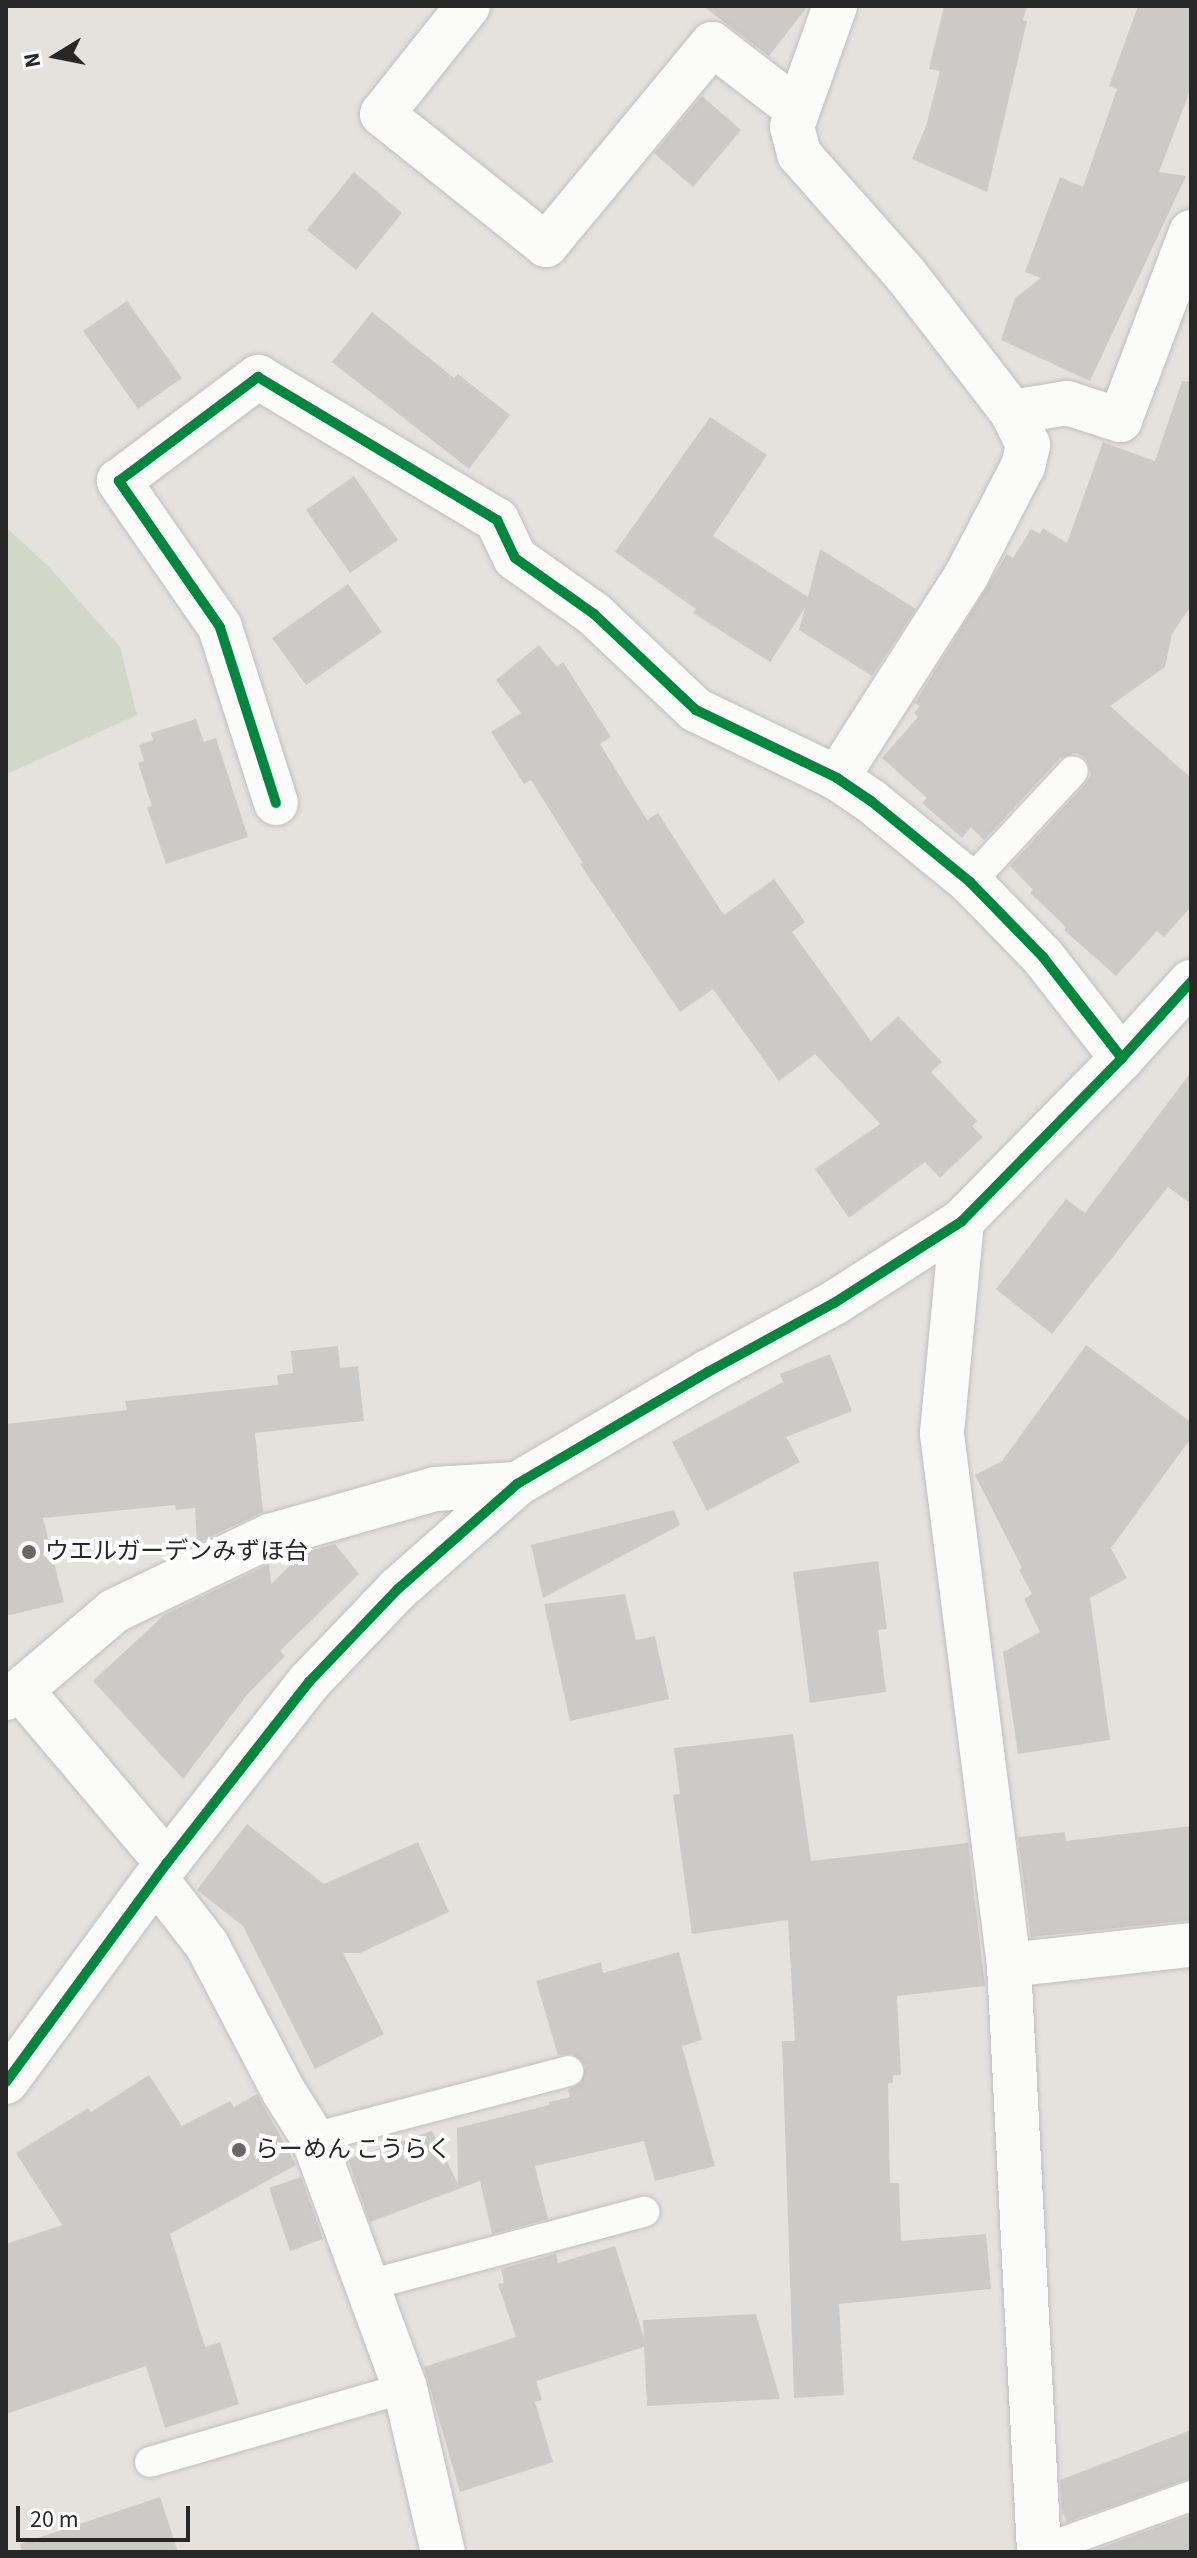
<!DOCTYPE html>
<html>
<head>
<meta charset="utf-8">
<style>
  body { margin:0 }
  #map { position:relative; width:1197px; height:2558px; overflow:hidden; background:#e5e2de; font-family:"Source Sans 3","Noto Sans JP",sans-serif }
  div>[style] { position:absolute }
  .cemetery>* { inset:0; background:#d2d8c7 }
  .building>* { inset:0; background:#cccac7 }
  .roads { filter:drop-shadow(0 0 2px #bfbebf) drop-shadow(0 0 2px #bfbebf) }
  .lane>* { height:30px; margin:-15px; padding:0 15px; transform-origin:15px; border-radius:15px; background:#fbfbfa }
  .street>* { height:44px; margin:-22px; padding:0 22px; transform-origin:22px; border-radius:22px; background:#fbfbfa }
  .secondary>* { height:44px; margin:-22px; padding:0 22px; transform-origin:22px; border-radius:22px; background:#fbfbfa }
  .cycleway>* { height:10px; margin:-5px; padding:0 5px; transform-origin:5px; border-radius:5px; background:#00873e }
  .dots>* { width:22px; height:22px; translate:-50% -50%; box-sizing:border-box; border:4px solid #fff; border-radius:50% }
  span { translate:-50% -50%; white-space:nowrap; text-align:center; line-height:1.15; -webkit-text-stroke:8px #fff; paint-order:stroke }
  .poi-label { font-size:24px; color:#272727 }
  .left { translate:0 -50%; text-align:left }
  .frame { position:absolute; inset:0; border:8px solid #272727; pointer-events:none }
  .north { position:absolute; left:16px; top:16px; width:80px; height:80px; -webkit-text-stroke:6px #fff; paint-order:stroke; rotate:260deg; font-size:22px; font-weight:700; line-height:32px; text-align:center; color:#272727 }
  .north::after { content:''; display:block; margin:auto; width:28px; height:36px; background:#272727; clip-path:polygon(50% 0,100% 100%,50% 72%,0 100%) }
  .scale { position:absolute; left:16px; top:2506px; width:174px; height:36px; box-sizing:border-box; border:4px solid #272727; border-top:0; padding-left:10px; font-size:24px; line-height:28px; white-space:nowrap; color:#272727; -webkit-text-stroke:6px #fff; paint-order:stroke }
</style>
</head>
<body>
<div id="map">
  <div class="cemetery">
    <div style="clip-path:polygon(6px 527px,51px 569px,120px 647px,137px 715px,7px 774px)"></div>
  </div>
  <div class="building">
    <div style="clip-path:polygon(703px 6px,808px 6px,769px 56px)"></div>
    <div style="clip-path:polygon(944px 6px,1027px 6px,1023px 20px,1027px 21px,987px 192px,912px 159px,926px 126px,940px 71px,929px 69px)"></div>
    <div style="clip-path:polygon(1138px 6px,1191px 6px,1191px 88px,1159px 172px,1186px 176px,1090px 381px,1001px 340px,1015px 298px,1041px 278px,1025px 272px,1060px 177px,1083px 187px,1117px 89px,1109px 86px)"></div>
    <div style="clip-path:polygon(702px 96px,741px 130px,693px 187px,654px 153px)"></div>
    <div style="clip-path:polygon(354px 172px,402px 213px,356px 270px,307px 230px)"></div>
    <div style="clip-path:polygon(127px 301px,182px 378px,138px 409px,83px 331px)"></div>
    <div style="clip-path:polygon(372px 312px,454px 378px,458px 374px,510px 415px,469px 469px,332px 362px)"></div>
    <div style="clip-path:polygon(1182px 381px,1191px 382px,1191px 606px,1172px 634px,1165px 667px,1110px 706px,1191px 778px,1191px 907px,1164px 937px,1157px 931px,1116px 976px,1064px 930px,1066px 927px,1030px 893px,1033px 890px,1010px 866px,1086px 783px,1091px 774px,1086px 758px,1076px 753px,1060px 758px,984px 840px,971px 827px,962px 838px,922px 803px,927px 798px,882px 758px,918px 717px,914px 713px,920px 706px,915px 703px,1007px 554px,1013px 558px,1031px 529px,1040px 534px,1043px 528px,1067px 543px,1103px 442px,1155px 461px)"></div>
    <div style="clip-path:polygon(710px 417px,767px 455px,713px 536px,808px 597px,820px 549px,916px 609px,872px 676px,799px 630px,805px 608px,770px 662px,693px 613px,696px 609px,615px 552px)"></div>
    <div style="clip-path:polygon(354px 476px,398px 540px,350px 573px,306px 510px)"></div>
    <div style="clip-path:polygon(348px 584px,382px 632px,306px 685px,272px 638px)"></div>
    <div style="clip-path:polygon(539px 645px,557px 667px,563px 662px,611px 737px,600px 744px,647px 820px,658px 813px,724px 915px,774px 879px,805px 922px,792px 932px,871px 1041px,898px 1016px,942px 1062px,931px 1072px,977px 1121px,972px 1126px,983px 1137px,940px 1178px,925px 1162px,849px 1218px,815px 1169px,880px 1124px,815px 1054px,779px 1081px,713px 989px,680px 1012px,580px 864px,583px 863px,531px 780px,524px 784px,491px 732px,521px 713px,496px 680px)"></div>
    <div style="clip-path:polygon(196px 719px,204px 742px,216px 738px,248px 837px,166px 864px,147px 807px,152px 806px,138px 763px,144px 761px,139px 745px,153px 740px,151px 733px)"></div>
    <div style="clip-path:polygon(1191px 1072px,1191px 1204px,1168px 1187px,1052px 1334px,996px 1289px,1066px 1199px,1085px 1213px)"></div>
    <div style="clip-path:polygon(1086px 1345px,1191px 1422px,1191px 1438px,1111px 1548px,1127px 1578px,1090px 1598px,1110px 1740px,1018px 1754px,1003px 1652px,1040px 1632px,1024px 1599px,1032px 1594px,1019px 1570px,1022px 1568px,975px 1475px,1002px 1461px)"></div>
    <div style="clip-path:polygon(338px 1346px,340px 1368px,358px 1366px,364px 1421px,255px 1433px,263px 1512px,197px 1543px,195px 1508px,176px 1510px,175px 1505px,43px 1518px,64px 1602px,6px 1616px,6px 1424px,127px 1410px,125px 1401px,278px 1385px,277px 1375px,293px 1373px,291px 1351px)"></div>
    <div style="clip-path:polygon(830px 1354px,852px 1411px,786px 1437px,800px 1462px,707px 1511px,672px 1442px,783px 1382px,780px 1374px)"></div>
    <div style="clip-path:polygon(674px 1510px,680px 1525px,543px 1598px,531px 1545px)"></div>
    <div style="clip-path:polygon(335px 1544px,359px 1574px,280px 1651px,285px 1656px,246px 1696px,183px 1779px,93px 1681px,164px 1615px,269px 1564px,271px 1584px,303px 1553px)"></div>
    <div style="clip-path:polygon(878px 1561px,887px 1629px,878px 1630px,886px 1692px,810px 1703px,793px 1572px)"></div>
    <div style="clip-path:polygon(625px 1594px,636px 1640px,655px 1636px,669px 1699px,570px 1721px,544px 1604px)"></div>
    <div style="clip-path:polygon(793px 1734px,811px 1861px,968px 1843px,985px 1986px,897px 1996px,901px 2075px,893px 2075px,893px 2083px,888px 2083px,890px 2183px,899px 2183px,901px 2241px,986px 2234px,991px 2289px,839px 2304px,844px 2395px,794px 2398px,782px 2041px,795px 2041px,788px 1920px,692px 1934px,673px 1795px,680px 1794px,674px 1748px)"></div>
    <div style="clip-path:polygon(247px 1824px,324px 1884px,418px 1842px,449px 1912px,360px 1953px,343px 1953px,384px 2034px,315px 2069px,243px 1926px,197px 1890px)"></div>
    <div style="clip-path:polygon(1191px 1826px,1191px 1920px,1031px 1937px,1018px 1837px,1065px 1832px,1066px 1841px)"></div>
    <div style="clip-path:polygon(679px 1952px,702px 2040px,682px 2046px,715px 2166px,655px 2181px,644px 2141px,535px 2166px,548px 2219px,492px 2234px,480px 2181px,370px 2222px,348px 2159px,432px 2131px,458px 2184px,457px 2128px,549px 2105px,549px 2102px,570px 2097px,568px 2090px,581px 2083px,585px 2066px,573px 2054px,558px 2055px,536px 1981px,601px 1962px,603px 1973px)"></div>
    <div style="clip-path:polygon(149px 2075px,182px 2126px,230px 2101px,234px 2107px,257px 2094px,296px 2165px,170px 2234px,205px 2347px,220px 2342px,239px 2404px,165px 2428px,146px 2366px,6px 2414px,6px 2244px,62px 2225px,16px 2153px,88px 2108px,91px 2112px)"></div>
    <div style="clip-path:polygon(301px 2177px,323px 2239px,290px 2251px,269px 2188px)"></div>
    <div style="clip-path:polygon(615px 2246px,644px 2338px,643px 2320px,756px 2314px,780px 2399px,647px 2406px,644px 2347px,536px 2381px,542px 2400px,535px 2402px,553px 2462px,460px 2492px,424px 2367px,516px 2337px,498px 2284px,504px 2283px,501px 2269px,556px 2254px,558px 2263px)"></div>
    <div style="clip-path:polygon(1191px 2430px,1191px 2478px,1067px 2522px,1062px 2510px,1060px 2480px)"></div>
    <div style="clip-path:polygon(160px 2497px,178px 2552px,21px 2552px,20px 2544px)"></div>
    <div style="clip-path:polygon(1191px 2515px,1191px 2552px,1089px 2552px)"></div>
  </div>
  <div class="roads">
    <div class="lane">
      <div style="left:970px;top:882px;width:151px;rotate:-47.1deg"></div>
      <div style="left:313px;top:2138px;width:264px;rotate:-14.7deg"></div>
      <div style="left:369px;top:2285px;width:285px;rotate:-14.9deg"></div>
      <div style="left:150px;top:2462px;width:266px;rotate:-16.2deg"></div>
      <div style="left:1039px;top:2551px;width:162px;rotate:-19.9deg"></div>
    </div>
    <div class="street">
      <div style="left:468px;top:6px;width:138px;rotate:128.5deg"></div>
      <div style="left:382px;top:114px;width:210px;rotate:38.6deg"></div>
      <div style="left:546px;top:245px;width:261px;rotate:-50.4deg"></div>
      <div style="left:712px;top:44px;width:108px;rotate:37.5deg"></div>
      <div style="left:835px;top:6px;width:128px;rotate:109.6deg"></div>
      <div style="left:792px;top:127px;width:28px;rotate:75deg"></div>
      <div style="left:799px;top:154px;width:162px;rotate:48.5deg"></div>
      <div style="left:906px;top:275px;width:173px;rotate:52.3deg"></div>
      <div style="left:1012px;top:412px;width:37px;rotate:64deg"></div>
      <div style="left:1028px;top:445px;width:22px;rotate:103deg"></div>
      <div style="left:1023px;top:466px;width:124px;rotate:117.4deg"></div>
      <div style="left:966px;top:576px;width:240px;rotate:122.6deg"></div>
      <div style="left:1012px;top:412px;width:56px;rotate:-9.3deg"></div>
      <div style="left:1067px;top:403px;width:56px;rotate:17.8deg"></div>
      <div style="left:1120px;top:420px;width:201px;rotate:-69.3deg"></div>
      <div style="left:276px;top:803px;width:185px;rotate:-107.7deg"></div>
      <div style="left:220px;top:627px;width:178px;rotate:-124.7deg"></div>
      <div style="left:119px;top:481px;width:174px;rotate:-36.8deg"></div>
      <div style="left:258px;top:377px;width:279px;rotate:30.9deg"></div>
      <div style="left:497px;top:520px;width:42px;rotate:64.7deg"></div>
      <div style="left:515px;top:558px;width:97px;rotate:35.3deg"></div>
      <div style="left:594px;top:614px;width:140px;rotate:43.3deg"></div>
      <div style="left:696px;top:710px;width:157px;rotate:25.7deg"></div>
      <div style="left:837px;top:778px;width:41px;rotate:34.1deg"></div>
      <div style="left:871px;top:801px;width:128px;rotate:39.3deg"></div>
      <div style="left:970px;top:882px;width:105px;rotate:45.8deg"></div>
      <div style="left:1043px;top:957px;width:128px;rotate:52deg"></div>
      <div style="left:962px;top:1221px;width:214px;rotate:95.4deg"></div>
      <div style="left:942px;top:1434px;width:535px;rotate:82.81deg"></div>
      <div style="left:1009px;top:1965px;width:588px;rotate:87.07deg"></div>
      <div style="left:21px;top:1690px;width:226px;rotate:49.8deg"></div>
      <div style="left:6px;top:1698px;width:17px;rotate:-28deg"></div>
      <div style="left:21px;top:1690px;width:122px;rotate:-40.3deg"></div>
      <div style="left:114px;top:1611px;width:173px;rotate:-25.7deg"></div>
      <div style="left:270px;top:1536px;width:172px;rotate:-15.9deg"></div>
      <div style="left:435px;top:1489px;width:82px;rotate:-3.5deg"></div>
      <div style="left:156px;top:1879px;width:83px;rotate:52.3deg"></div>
      <div style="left:207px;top:1945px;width:166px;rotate:62.4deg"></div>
      <div style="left:284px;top:2092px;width:54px;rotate:57.8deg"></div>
      <div style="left:313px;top:2138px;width:266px;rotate:69.8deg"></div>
      <div style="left:405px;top:2388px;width:168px;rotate:77deg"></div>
      <div style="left:1009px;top:1965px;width:183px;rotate:-6.3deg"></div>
    </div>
    <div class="secondary">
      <div style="left:6px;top:2082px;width:272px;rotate:-53.7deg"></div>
      <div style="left:167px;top:1863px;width:230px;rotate:-51.9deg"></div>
      <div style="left:309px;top:1682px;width:129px;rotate:-46.3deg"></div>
      <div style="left:398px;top:1589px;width:159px;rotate:-41.4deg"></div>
      <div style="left:517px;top:1484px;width:221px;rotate:-30.4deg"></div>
      <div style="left:708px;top:1372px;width:144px;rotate:-28.7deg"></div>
      <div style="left:834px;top:1303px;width:152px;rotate:-32.6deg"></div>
      <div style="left:962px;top:1221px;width:228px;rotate:-45.5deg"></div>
      <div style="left:1122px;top:1058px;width:103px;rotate:-47.8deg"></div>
    </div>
  </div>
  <div class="cycleway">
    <div style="left:276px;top:803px;width:185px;rotate:-107.7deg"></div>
    <div style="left:220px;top:627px;width:178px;rotate:-124.7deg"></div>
    <div style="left:119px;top:481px;width:174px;rotate:-36.8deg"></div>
    <div style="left:258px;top:377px;width:279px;rotate:30.9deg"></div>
    <div style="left:497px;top:520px;width:42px;rotate:64.7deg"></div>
    <div style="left:515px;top:558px;width:97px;rotate:35.3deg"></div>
    <div style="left:594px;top:614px;width:140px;rotate:43.3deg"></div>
    <div style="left:696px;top:710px;width:157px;rotate:25.7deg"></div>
    <div style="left:837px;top:778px;width:41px;rotate:34.1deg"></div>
    <div style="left:871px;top:801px;width:128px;rotate:39.3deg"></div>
    <div style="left:970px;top:882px;width:105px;rotate:45.8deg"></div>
    <div style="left:1043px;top:957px;width:128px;rotate:52deg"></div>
    <div style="left:6px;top:2082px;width:272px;rotate:-53.7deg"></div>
    <div style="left:167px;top:1863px;width:230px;rotate:-51.9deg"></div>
    <div style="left:309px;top:1682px;width:129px;rotate:-46.3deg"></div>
    <div style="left:398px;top:1589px;width:159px;rotate:-41.4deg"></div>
    <div style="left:517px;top:1484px;width:221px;rotate:-30.4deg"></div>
    <div style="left:708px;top:1372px;width:144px;rotate:-28.7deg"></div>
    <div style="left:834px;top:1303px;width:152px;rotate:-32.6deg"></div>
    <div style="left:962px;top:1221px;width:228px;rotate:-45.5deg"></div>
    <div style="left:1122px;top:1058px;width:103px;rotate:-47.8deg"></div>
  </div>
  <div class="dots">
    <div style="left:29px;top:1552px;background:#6a6867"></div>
    <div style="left:239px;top:2150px;background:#6a6867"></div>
  </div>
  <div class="poi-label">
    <span class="left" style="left:45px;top:1552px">ウエルガーデンみずほ台</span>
    <span class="left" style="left:255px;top:2150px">らーめん こうらく</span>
  </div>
  <div class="frame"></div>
  <div class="north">N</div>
  <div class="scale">20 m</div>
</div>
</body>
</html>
